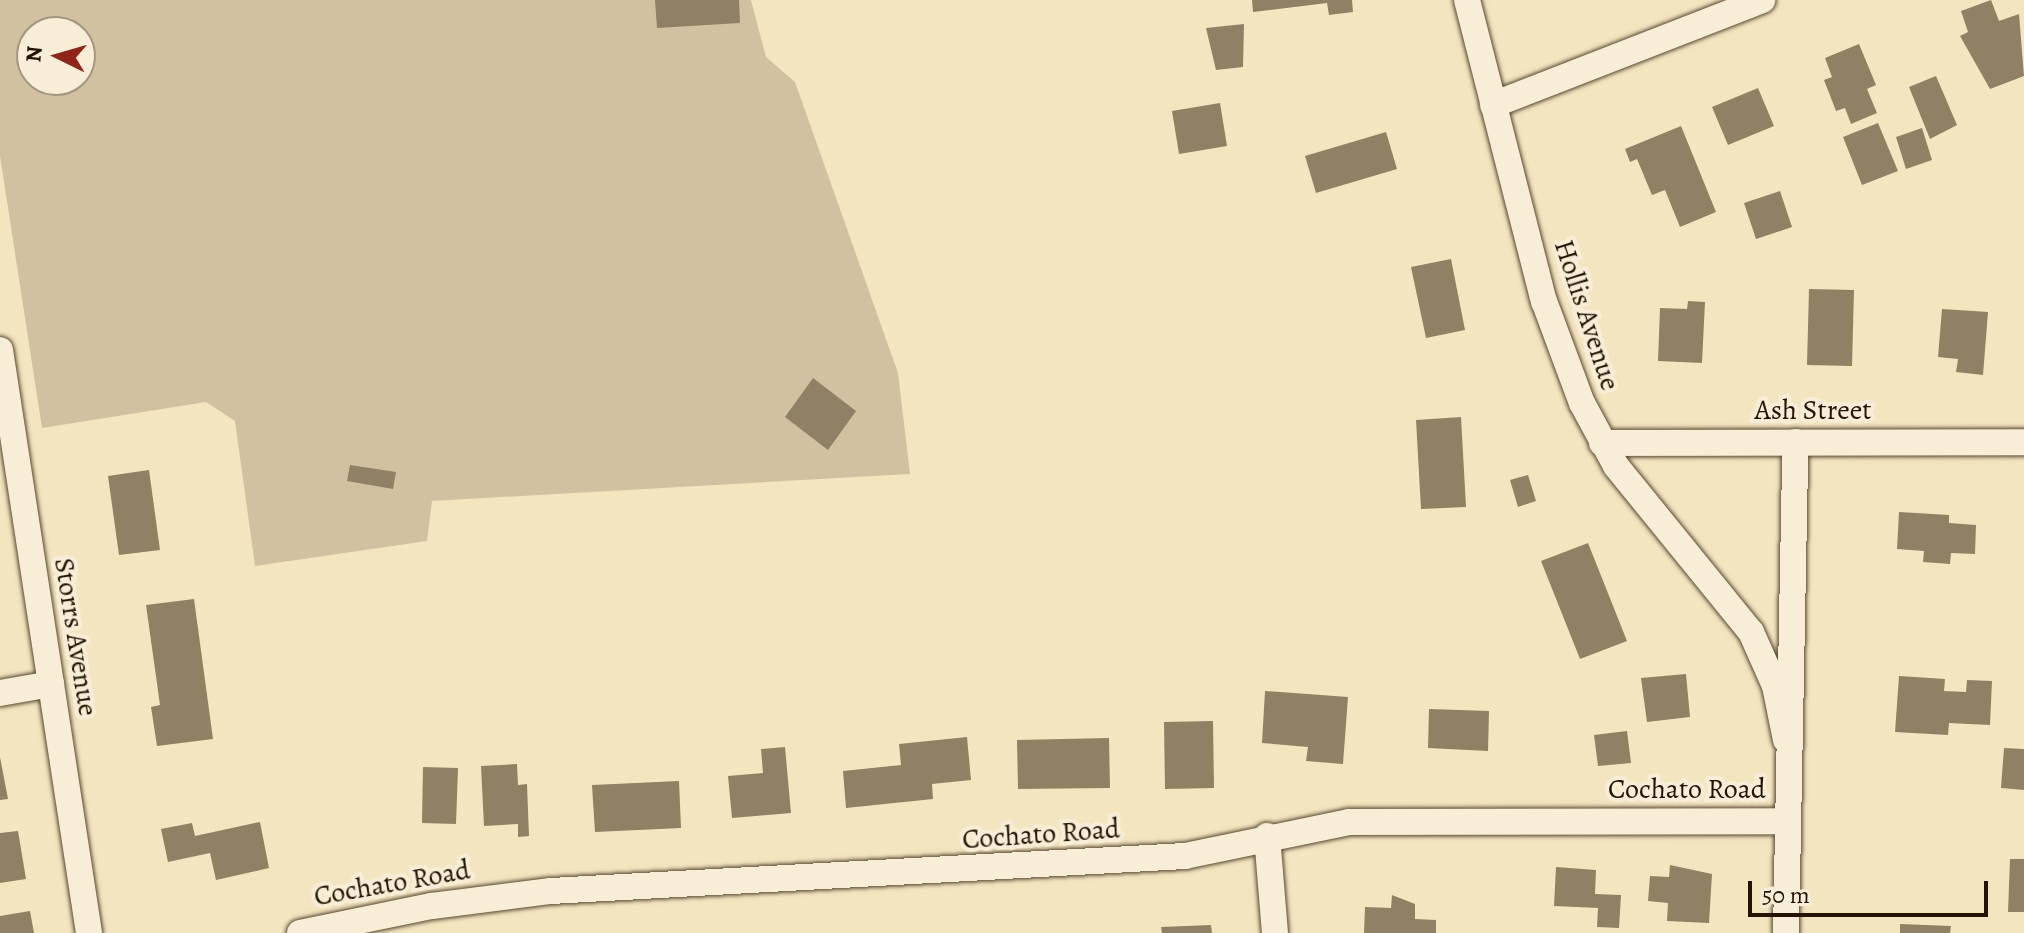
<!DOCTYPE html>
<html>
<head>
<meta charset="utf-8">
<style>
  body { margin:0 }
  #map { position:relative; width:2024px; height:933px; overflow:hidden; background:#f4e5c1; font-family:Alegreya,serif }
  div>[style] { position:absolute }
  .green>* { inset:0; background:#d1c1a0 }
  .building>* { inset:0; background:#908064 }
  .roads { filter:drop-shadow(0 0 2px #584830) drop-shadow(0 0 2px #584830) }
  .street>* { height:26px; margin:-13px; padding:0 13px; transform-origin:13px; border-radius:13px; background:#f8eed7 }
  span { translate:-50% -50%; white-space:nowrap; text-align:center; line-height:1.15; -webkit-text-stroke:8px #f8eed7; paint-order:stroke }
  .street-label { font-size:28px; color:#241300 }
  .north { position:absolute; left:16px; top:16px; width:80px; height:80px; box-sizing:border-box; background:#f8eed7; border:2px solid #a39681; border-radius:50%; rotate:275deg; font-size:22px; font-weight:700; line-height:32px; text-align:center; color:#241300 }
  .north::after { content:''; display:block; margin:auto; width:28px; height:36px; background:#8f2418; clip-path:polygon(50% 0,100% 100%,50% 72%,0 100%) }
  .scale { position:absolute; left:1748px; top:881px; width:240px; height:36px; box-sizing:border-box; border:4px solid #241300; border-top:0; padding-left:10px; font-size:24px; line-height:28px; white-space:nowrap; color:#241300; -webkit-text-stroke:6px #f8eed7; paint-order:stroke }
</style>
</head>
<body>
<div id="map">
  <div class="green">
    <div style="clip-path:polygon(evenodd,0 0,751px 0,766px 57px,795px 82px,898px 373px,910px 474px,432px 501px,427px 541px,255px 566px,235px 421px,206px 402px,42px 428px,0 156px,0 0,32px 32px,80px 32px,80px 80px,32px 80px,32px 32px)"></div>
  </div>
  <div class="building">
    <div style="clip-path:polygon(655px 0,739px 0,740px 23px,657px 28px)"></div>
    <div style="clip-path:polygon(1252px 0,1352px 0,1353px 12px,1329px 15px,1327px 3px,1253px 12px)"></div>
    <div style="clip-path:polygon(1991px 0,1999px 21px,2019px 14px,2024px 76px,1990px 89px,1960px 36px,1968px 32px,1961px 11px)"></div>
    <div style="clip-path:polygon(1244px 24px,1243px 67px,1216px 70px,1206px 28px)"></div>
    <div style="clip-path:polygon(1859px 44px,1876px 85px,1867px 89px,1877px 113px,1851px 124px,1845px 108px,1836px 111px,1824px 80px,1832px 77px,1825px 58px)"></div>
    <div style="clip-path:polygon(1936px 76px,1957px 125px,1930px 139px,1909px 87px)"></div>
    <div style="clip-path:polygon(1758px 88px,1774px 126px,1728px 145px,1712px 107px)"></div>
    <div style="clip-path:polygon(1220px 103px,1227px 146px,1179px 154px,1172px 111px)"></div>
    <div style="clip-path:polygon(1878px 123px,1898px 171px,1862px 185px,1843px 137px)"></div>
    <div style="clip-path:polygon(1681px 126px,1716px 212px,1680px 227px,1665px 190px,1652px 195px,1637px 159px,1630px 162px,1625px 149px)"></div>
    <div style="clip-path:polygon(1922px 128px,1932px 160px,1906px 169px,1896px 137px)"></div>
    <div style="clip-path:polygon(1386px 132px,1397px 169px,1316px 193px,1305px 156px)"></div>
    <div style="clip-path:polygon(1780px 191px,1792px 227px,1756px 239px,1744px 203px)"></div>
    <div style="clip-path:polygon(1451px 259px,1465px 330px,1426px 338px,1411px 267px)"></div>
    <div style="clip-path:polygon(1809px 289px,1854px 290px,1852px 366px,1807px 365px)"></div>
    <div style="clip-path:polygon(1688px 301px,1705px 302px,1702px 363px,1658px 361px,1660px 308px,1687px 309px)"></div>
    <div style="clip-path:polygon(1942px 309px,1988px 312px,1983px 375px,1956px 372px,1958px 359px,1938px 357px)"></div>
    <div style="clip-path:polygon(813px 378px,856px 411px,828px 450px,785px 417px)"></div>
    <div style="clip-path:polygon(1461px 417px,1466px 507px,1421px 509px,1416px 420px)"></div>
    <div style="clip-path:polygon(350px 465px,396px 472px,393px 489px,347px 481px)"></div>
    <div style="clip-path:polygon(149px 470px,160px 550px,119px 555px,108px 476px)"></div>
    <div style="clip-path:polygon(1528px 475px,1536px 501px,1518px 507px,1510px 480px)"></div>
    <div style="clip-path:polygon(1899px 512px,1949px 515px,1949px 523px,1976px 525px,1975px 554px,1951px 553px,1950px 564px,1923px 562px,1924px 551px,1897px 549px)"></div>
    <div style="clip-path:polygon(1588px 543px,1627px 641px,1580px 659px,1541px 561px)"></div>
    <div style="clip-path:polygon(194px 599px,213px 739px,157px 746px,151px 707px,160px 705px,146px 605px)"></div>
    <div style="clip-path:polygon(1686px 674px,1690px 717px,1647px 722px,1641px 678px)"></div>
    <div style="clip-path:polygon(1899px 676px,1945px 679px,1944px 691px,1966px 692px,1967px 680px,1992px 681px,1990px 725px,1949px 723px,1948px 735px,1895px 732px)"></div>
    <div style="clip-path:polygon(1265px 691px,1348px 697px,1343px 764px,1306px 761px,1308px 747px,1262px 743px)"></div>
    <div style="clip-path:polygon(1429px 709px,1489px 711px,1488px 751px,1428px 748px)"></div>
    <div style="clip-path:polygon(1213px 721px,1214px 788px,1165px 789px,1164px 722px)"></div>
    <div style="clip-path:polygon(1627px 731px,1631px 763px,1598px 766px,1594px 735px)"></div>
    <div style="clip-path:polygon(967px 737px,971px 780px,932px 784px,933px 799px,846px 808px,843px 771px,901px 765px,899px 744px)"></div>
    <div style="clip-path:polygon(1109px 738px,1110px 788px,1018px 789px,1017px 740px)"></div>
    <div style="clip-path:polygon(785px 747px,791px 813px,732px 818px,728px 776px,763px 773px,761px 749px)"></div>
    <div style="clip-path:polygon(2004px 748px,2024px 749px,2024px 790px,2001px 788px)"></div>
    <div style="clip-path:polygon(0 757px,8px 799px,0 800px)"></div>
    <div style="clip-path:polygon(517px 764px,518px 785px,527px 784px,529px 836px,518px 837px,518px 824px,484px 826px,481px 766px)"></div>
    <div style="clip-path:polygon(423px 767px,458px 768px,456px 824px,422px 823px)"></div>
    <div style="clip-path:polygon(679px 781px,681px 828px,595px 832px,592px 785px)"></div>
    <div style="clip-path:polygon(260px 822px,269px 868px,216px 880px,210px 853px,168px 862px,161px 829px,192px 823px,195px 836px)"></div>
    <div style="clip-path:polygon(18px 831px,26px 879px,0 883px,0 833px)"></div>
    <div style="clip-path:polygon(2010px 859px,2024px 859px,2024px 912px,2008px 912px)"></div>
    <div style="clip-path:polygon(1670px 865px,1712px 874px,1709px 923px,1667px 921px,1668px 903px,1648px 901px,1650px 876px,1669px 877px)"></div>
    <div style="clip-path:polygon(1556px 867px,1596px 870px,1595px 894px,1621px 895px,1619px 928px,1597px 927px,1598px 908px,1554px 906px)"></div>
    <div style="clip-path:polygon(1392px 895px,1415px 904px,1415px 919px,1436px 920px,1436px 933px,1364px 933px,1365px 907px,1391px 908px)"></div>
    <div style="clip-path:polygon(30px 911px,34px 933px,0 933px,0 916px)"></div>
    <div style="clip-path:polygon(1900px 924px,1951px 926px,1950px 933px,1900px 933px)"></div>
    <div style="clip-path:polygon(1211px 925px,1212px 933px,1162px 933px,1161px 927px)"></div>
  </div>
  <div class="roads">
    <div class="street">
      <div style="left:1467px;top:0;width:311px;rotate:75.7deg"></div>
      <div style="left:1544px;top:301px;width:109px;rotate:69.6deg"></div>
      <div style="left:1582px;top:403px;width:72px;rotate:61.6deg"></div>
      <div style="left:1616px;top:466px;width:214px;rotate:50.9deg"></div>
      <div style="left:1751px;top:632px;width:59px;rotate:66deg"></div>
      <div style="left:1775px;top:686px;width:55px;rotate:78.5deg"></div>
      <div style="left:1493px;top:105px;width:289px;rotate:-21.3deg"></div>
      <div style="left:0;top:350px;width:590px;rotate:81.32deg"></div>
      <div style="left:1602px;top:443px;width:422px;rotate:-0.1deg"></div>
      <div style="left:0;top:693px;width:52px;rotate:-10deg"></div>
      <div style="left:1267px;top:836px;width:97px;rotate:85.3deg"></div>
      <div style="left:300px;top:933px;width:135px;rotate:-11.6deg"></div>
      <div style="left:432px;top:906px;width:120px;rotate:-7.2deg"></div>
      <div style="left:551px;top:891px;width:635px;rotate:-3.16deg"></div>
      <div style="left:1185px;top:856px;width:167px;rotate:-11.7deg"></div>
      <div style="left:1349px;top:822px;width:437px;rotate:-0.1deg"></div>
      <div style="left:1786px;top:933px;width:491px;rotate:-88.9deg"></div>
    </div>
  </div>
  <div class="street-label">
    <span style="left:1587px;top:315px;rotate:72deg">Hollis Avenue</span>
    <span style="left:1813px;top:410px">Ash Street</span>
    <span style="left:76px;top:637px;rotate:81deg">Storrs Avenue</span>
    <span style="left:1687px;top:789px">Cochato Road</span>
    <span style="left:1041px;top:834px;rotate:-4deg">Cochato Road</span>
    <span style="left:392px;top:883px;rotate:-10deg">Cochato Road</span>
  </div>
  <div class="north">N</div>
  <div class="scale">50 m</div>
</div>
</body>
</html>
